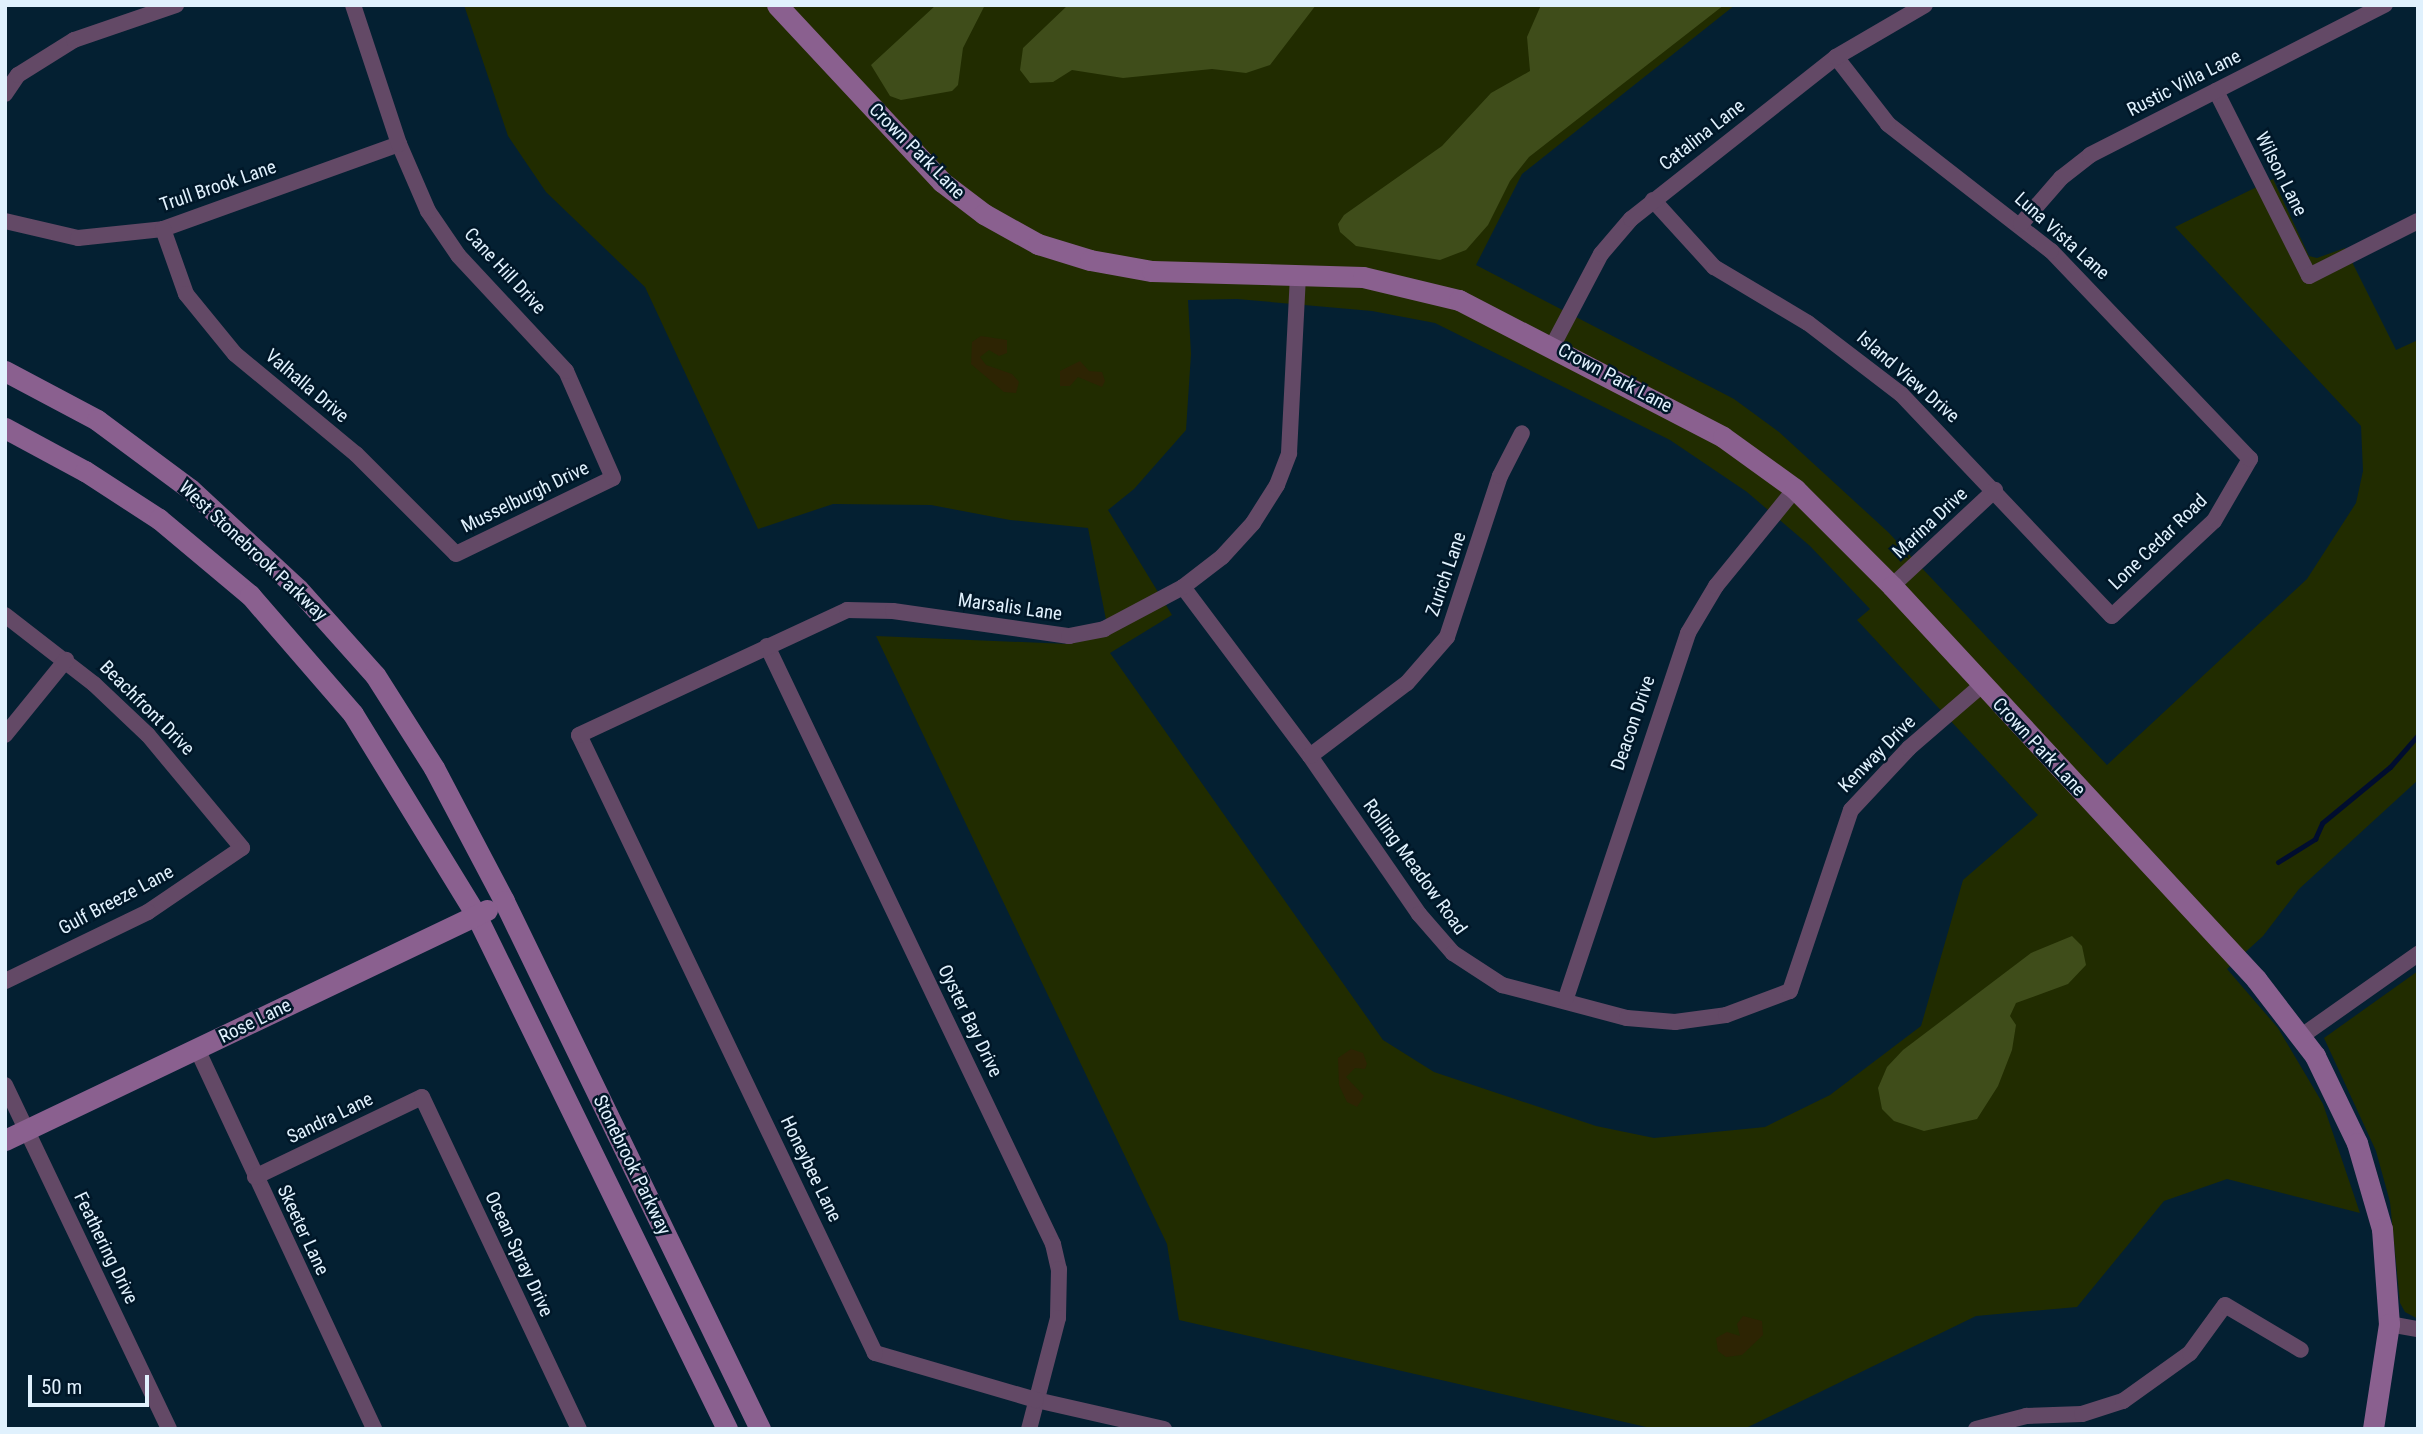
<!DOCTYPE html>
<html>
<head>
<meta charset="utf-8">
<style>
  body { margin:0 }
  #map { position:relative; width:2423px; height:1434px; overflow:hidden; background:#042032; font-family:"Roboto Condensed",sans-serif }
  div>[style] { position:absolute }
  .green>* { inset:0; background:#212c00 }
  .forest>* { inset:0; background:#3f4d1a }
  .sand>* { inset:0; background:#2d2403 }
  .stream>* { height:5px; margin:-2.5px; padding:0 2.5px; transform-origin:2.5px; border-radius:2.5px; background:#000d2f }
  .street>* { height:16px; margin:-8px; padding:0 8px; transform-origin:8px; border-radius:8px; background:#634966 }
  .secondary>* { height:21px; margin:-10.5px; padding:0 10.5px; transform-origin:10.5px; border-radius:10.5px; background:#8a608f }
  span { translate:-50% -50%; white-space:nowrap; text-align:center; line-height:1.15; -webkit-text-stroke:5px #001728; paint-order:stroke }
  .street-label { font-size:19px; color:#e0f1fd }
  .frame { position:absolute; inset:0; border:7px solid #e0f1fd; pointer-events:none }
  .scale { position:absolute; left:28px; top:1375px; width:121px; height:32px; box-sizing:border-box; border:4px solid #e0f1fd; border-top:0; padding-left:9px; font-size:21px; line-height:24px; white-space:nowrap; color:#e0f1fd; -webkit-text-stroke:5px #001728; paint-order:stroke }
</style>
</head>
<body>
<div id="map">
  <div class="green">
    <div style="clip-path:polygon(evenodd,464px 5px,1735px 5px,1522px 174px,1476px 265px,1734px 399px,1779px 432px,1888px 532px,2107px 765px,2307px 579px,2356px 503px,2363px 471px,2361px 426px,2175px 227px,2273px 179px,2309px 256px,2317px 258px,2345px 248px,2396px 350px,2418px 340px,2418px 780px,2299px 889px,2263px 936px,2227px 969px,2278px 1028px,2323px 1104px,2360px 1213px,2227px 1179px,2164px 1201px,2077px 1307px,1976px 1316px,1744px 1429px,1655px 1429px,1179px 1320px,1167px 1244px,876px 636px,1069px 644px,1109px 635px,1088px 528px,1010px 520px,931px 505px,833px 504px,758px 529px,645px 287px,546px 192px,508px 136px,464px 5px,1237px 299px,1372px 311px,1435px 323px,1670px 440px,1747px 492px,1810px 546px,1870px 609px,1857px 620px,2038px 815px,1963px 880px,1921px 1026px,1830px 1095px,1765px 1127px,1654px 1138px,1596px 1126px,1434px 1072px,1383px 1040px,1110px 653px,1172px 615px,1108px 510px,1134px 489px,1186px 430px,1191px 354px,1188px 300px,1237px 299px)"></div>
    <div style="clip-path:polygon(2418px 971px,2418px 1319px,2405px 1312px,2400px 1303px,2390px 1202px,2376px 1151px,2324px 1038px)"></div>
  </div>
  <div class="forest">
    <div style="clip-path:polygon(936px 5px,985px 5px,963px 48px,958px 85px,952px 91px,901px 100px,890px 96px,871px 65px)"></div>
    <div style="clip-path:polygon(1068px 5px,1316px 5px,1270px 65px,1246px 73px,1212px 69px,1123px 78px,1072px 70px,1053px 82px,1030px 83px,1020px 70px,1023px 48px)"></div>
    <div style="clip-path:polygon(1541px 5px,1724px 5px,1529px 157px,1510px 181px,1488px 225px,1466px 250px,1440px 260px,1356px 246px,1340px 232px,1338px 224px,1344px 215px,1442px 146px,1491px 93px,1530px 71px,1527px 37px)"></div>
    <div style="clip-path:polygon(2072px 936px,2082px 946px,2086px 965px,2068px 984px,2016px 1003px,2010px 1016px,2016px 1025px,2012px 1050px,1998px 1086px,1977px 1119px,1924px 1131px,1894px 1121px,1882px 1109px,1878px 1088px,1887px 1067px,1903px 1050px,2031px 953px)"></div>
  </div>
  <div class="sand">
    <div style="clip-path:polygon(981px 336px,1007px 340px,1007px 353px,999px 356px,989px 350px,980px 357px,986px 365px,1012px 374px,1019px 382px,1016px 393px,1004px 392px,971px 364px,972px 342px)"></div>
    <div style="clip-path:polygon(1080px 361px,1089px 371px,1102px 372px,1105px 381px,1102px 387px,1078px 377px,1070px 386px,1060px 386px,1060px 371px)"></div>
    <div style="clip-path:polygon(1351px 1049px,1363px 1053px,1367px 1064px,1365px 1069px,1355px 1068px,1346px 1077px,1364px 1096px,1357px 1107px,1347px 1102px,1339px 1085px,1338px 1058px)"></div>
    <div style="clip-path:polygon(1743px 1316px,1762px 1321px,1763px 1335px,1742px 1355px,1726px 1357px,1718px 1351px,1716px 1338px,1727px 1332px,1740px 1336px,1737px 1324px)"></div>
  </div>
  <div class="stream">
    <div style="left:2278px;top:862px;width:44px;rotate:-31.9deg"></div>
    <div style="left:2315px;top:839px;width:17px;rotate:-66deg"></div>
    <div style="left:2322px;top:823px;width:88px;rotate:-39.5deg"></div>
    <div style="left:2390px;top:767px;width:43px;rotate:-48.8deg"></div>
  </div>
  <div class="street">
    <div style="left:2216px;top:91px;width:207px;rotate:63.3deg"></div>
    <div style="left:2309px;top:276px;width:122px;rotate:-26.8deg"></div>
    <div style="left:5px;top:94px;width:23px;rotate:-56deg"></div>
    <div style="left:18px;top:75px;width:66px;rotate:-32deg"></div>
    <div style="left:74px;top:40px;width:108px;rotate:-18.9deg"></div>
    <div style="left:1653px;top:200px;width:91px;rotate:47.7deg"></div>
    <div style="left:1714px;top:267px;width:109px;rotate:30.8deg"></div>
    <div style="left:1808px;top:323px;width:117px;rotate:37.4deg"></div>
    <div style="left:1901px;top:394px;width:306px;rotate:46.5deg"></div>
    <div style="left:2112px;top:616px;width:139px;rotate:-43deg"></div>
    <div style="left:2214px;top:521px;width:72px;rotate:-59.9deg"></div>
    <div style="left:2250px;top:459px;width:288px;rotate:-133.7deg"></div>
    <div style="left:2051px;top:251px;width:207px;rotate:-142.1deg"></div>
    <div style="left:1888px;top:124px;width:85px;rotate:-127.8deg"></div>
    <div style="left:5px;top:221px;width:75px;rotate:13.1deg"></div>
    <div style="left:78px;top:238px;width:85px;rotate:-6deg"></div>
    <div style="left:163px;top:229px;width:251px;rotate:-19.8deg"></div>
    <div style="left:2021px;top:224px;width:61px;rotate:-49deg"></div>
    <div style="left:2061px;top:178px;width:37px;rotate:-38deg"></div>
    <div style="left:2090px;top:155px;width:331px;rotate:-27deg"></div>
    <div style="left:163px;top:229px;width:69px;rotate:70.5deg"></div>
    <div style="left:186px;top:294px;width:77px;rotate:50.8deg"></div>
    <div style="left:235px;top:354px;width:157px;rotate:39.6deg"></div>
    <div style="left:356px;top:454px;width:141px;rotate:45deg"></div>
    <div style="left:456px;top:554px;width:174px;rotate:-25.8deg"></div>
    <div style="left:613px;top:478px;width:117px;rotate:-113.7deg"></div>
    <div style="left:566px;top:371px;width:158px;rotate:-133deg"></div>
    <div style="left:458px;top:255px;width:53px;rotate:-124.3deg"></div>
    <div style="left:428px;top:211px;width:73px;rotate:-113.4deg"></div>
    <div style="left:399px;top:144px;width:146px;rotate:-108.3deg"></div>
    <div style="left:1553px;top:345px;width:103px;rotate:-62.2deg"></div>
    <div style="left:1601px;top:254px;width:46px;rotate:-49.4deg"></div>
    <div style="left:1631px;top:219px;width:261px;rotate:-38.3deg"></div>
    <div style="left:1836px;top:57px;width:103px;rotate:-30.3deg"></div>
    <div style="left:1892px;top:586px;width:141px;rotate:-43deg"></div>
    <div style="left:1183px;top:587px;width:211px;rotate:53.1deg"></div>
    <div style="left:1310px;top:756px;width:192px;rotate:55.4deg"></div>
    <div style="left:1419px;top:914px;width:52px;rotate:48.9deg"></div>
    <div style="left:1453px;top:953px;width:59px;rotate:33.1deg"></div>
    <div style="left:1502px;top:985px;width:129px;rotate:14.8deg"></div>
    <div style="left:1627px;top:1018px;width:48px;rotate:4.8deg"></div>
    <div style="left:1675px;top:1022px;width:51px;rotate:-7.8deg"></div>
    <div style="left:1726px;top:1015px;width:68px;rotate:-20.6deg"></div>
    <div style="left:1790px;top:991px;width:191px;rotate:-71.4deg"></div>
    <div style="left:1851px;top:810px;width:85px;rotate:-46.9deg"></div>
    <div style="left:1909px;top:748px;width:96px;rotate:-40.8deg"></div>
    <div style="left:5px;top:615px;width:113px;rotate:37.8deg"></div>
    <div style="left:94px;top:684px;width:74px;rotate:43.4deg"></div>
    <div style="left:148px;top:735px;width:147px;rotate:50.2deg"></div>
    <div style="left:242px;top:848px;width:114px;rotate:145.8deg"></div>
    <div style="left:148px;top:912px;width:159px;rotate:154.2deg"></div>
    <div style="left:767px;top:646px;width:663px;rotate:64.44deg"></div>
    <div style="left:1053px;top:1244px;width:26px;rotate:77deg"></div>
    <div style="left:1059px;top:1269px;width:49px;rotate:91.2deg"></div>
    <div style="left:1058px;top:1318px;width:115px;rotate:104.6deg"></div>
    <div style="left:5px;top:735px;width:97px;rotate:-50.9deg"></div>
    <div style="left:1310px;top:756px;width:121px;rotate:-37deg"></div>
    <div style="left:1407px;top:683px;width:61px;rotate:-49deg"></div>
    <div style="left:1447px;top:637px;width:169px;rotate:-71.8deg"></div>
    <div style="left:1500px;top:476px;width:48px;rotate:-62.9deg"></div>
    <div style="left:1566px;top:998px;width:385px;rotate:-71.5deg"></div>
    <div style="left:1688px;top:633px;width:55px;rotate:-59.2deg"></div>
    <div style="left:1716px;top:586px;width:125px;rotate:-50.8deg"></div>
    <div style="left:2303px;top:1035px;width:141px;rotate:-35.2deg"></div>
    <div style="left:197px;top:1049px;width:419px;rotate:65deg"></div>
    <div style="left:5px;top:1085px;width:381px;rotate:64.5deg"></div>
    <div style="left:255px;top:1177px;width:185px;rotate:-25.6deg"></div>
    <div style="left:422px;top:1097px;width:367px;rotate:64.7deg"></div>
    <div style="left:2389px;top:1324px;width:29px;rotate:10deg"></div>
    <div style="left:1164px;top:1429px;width:131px;rotate:-167.2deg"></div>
    <div style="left:1036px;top:1400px;width:168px;rotate:-163.7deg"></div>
    <div style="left:875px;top:1353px;width:685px;rotate:-115.59deg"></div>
    <div style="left:579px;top:735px;width:296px;rotate:-25deg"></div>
    <div style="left:847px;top:610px;width:46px;rotate:1.2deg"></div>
    <div style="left:893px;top:611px;width:178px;rotate:8.1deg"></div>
    <div style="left:1069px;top:636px;width:36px;rotate:-11deg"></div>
    <div style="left:1104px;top:629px;width:89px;rotate:-28deg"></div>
    <div style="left:1183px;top:587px;width:49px;rotate:-37.6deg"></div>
    <div style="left:1222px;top:557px;width:46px;rotate:-47.6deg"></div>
    <div style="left:1253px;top:523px;width:45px;rotate:-57.7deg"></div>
    <div style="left:1277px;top:485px;width:34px;rotate:-69deg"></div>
    <div style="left:1289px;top:453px;width:179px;rotate:-87.1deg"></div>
    <div style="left:1976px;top:1429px;width:52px;rotate:-14.6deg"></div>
    <div style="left:2026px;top:1416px;width:56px;rotate:-2deg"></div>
    <div style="left:2082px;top:1414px;width:43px;rotate:-17.6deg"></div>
    <div style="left:2123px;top:1401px;width:82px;rotate:-35.6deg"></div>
    <div style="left:2190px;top:1353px;width:59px;rotate:-53.9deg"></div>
    <div style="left:2225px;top:1305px;width:88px;rotate:30.6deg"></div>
  </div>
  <div class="secondary">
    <div style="left:777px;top:5px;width:242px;rotate:47deg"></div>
    <div style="left:942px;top:182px;width:53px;rotate:37.3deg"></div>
    <div style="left:984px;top:214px;width:62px;rotate:29.1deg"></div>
    <div style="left:1038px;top:244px;width:54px;rotate:17.1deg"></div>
    <div style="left:1090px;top:260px;width:63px;rotate:10.1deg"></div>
    <div style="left:1152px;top:271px;width:211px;rotate:1.6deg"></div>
    <div style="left:1363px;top:277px;width:99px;rotate:13.5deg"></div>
    <div style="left:1459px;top:300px;width:297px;rotate:27.4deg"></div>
    <div style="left:1723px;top:437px;width:89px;rotate:35.8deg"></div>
    <div style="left:1795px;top:489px;width:137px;rotate:45deg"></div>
    <div style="left:1892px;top:586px;width:536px;rotate:47.19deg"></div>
    <div style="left:2256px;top:979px;width:97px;rotate:52.5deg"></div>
    <div style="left:2315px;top:1056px;width:97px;rotate:64.2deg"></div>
    <div style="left:2357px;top:1143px;width:90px;rotate:73.8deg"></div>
    <div style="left:2382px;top:1229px;width:95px;rotate:85.8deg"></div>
    <div style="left:2389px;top:1324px;width:106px;rotate:98.7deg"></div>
    <div style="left:5px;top:371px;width:104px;rotate:28deg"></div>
    <div style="left:97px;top:420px;width:116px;rotate:36.6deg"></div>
    <div style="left:190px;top:489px;width:147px;rotate:42.8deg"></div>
    <div style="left:298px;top:589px;width:115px;rotate:48.2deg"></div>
    <div style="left:375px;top:675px;width:110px;rotate:57.6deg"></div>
    <div style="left:434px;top:768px;width:150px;rotate:62.2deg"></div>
    <div style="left:504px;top:901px;width:587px;rotate:64.13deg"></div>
    <div style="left:5px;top:428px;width:91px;rotate:28.3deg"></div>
    <div style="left:85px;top:471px;width:88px;rotate:33deg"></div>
    <div style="left:159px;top:519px;width:119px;rotate:39.9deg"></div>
    <div style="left:250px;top:595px;width:157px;rotate:49.1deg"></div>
    <div style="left:353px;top:714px;width:236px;rotate:58.5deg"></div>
    <div style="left:476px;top:915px;width:572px;rotate:63.97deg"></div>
    <div style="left:5px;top:1140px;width:534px;rotate:-25.51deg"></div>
  </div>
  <div class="street-label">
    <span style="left:2184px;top:83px;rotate:-27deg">Rustic Villa Lane</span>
    <span style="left:1702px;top:135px;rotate:-38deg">Catalina Lane</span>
    <span style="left:917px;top:151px;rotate:45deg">Crown Park Lane</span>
    <span style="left:2281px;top:174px;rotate:63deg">Wilson Lane</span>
    <span style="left:218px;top:186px;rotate:-19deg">Trull Brook Lane</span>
    <span style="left:2062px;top:236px;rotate:42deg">Luna Vista Lane</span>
    <span style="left:505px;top:271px;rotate:47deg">Cane Hill Drive</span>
    <span style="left:1908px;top:377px;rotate:41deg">Island View Drive</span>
    <span style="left:1615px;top:378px;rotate:28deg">Crown Park Lane</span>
    <span style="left:307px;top:386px;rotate:40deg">Valhalla Drive</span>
    <span style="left:525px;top:497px;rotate:-26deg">Musselburgh Drive</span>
    <span style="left:1930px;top:523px;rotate:-43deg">Marina Drive</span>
    <span style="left:2158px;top:542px;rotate:-44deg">Lone Cedar Road</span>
    <span style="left:253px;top:551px;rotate:43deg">West Stonebrook Parkway</span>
    <span style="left:1446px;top:574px;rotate:-71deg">Zurich Lane</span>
    <span style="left:1010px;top:607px;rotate:8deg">Marsalis Lane</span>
    <span style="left:147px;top:708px;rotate:45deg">Beachfront Drive</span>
    <span style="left:1633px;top:723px;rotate:-71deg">Deacon Drive</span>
    <span style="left:2039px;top:747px;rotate:47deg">Crown Park Lane</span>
    <span style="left:1877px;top:754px;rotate:-45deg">Kenway Drive</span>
    <span style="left:1415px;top:867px;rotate:54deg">Rolling Meadow Road</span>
    <span style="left:116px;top:900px;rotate:-28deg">Gulf Breeze Lane</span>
    <span style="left:255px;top:1021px;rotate:-26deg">Rose Lane</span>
    <span style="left:970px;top:1021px;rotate:64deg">Oyster Bay Drive</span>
    <span style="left:330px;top:1118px;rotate:-26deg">Sandra Lane</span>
    <span style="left:632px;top:1165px;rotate:64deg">Stonebrook Parkway</span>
    <span style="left:811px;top:1169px;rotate:64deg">Honeybee Lane</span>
    <span style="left:303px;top:1230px;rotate:65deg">Skeeter Lane</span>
    <span style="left:106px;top:1248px;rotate:64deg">Feathering Drive</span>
    <span style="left:519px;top:1254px;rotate:65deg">Ocean Spray Drive</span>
  </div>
  <div class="frame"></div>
  <div class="scale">50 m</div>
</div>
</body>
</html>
